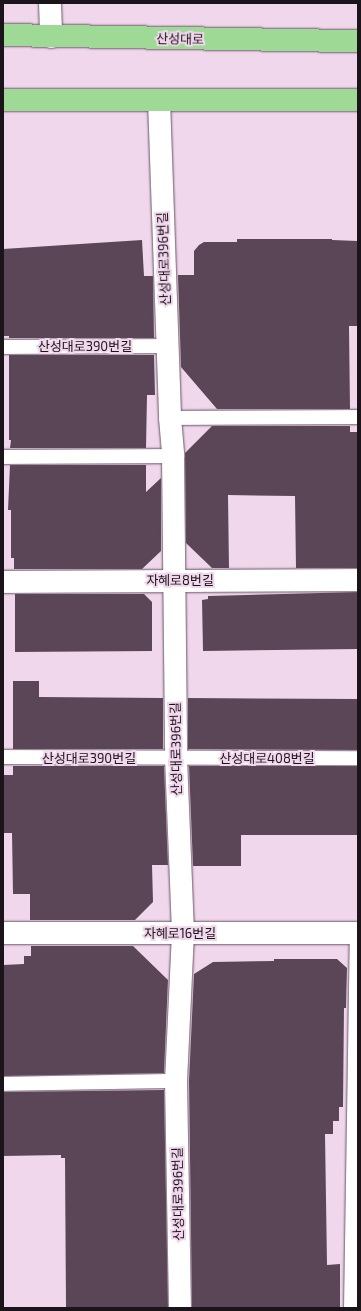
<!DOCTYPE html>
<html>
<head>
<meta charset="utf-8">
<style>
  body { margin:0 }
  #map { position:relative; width:361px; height:1311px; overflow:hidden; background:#f0d7eb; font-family:"Exo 2","Noto Sans KR",sans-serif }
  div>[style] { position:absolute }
  .building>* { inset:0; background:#5a4657 }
  .roads { filter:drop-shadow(0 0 1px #695566) drop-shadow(0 0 1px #695566) }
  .service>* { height:14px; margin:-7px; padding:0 7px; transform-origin:7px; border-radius:7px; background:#fff }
  .minor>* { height:22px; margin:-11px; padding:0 11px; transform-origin:11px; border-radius:11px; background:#fff }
  .primary>* { height:22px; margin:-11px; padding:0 11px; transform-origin:11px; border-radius:11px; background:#9eda96 }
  span { translate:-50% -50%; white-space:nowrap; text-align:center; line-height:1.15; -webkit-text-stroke:4px #f0d7eb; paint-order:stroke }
  .street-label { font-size:13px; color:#1c141b }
  .frame { position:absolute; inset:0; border:4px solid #1c141b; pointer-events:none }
</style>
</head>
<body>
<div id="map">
  <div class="building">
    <div style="clip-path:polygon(237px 239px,332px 239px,332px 240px,358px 241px,358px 326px,349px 326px,350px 409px,217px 409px,181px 367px,178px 275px,194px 275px,194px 251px,199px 245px,204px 242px,237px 242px)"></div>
    <div style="clip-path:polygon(142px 240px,144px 276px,153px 276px,154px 338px,9px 338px,9px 336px,3px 336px,3px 249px)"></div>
    <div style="clip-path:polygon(9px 355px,154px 355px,155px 395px,147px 395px,146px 448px,10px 448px,11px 440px,9px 440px)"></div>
    <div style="clip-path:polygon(212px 426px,350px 426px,350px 432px,358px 432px,358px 568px,296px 568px,295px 496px,228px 495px,229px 568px,212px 568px,186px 543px,185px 453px)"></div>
    <div style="clip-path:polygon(10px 465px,146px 465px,146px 492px,161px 478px,161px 551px,142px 569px,14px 569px,14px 558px,11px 558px,11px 510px,8px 510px)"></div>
    <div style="clip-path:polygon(358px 592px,358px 649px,203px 651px,202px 600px,208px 599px,208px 596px)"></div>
    <div style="clip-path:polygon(15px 594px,144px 594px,152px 602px,152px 651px,15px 652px)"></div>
    <div style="clip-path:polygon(13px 681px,39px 681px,39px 697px,163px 698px,163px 749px,13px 749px)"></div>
    <div style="clip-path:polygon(188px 698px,358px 699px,358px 750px,188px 749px)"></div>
    <div style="clip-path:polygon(13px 766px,164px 766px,168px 865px,152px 865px,153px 902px,135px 920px,30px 920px,30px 894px,13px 894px,12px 833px,3px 833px,3px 775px,13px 775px)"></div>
    <div style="clip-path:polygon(189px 766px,358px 766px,358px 835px,241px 835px,241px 866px,193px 866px)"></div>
    <div style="clip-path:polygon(31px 946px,133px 946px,168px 980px,164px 1073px,3px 1076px,3px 965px,24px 964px,24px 956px,31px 956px)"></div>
    <div style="clip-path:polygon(274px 959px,337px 959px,347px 968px,346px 1008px,344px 1008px,343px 1107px,339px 1107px,339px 1121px,333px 1121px,333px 1134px,325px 1134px,327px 1265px,340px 1264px,340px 1308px,192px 1308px,189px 1081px,194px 974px,213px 962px,274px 961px)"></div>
    <div style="clip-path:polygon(164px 1090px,168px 1308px,66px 1308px,65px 1158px,61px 1158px,61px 1155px,3px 1156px,3px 1092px)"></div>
  </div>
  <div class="roads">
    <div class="service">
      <div style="left:3px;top:347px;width:164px;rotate:-0.3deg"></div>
      <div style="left:170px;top:418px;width:188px;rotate:-0.3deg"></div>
      <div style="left:3px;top:457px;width:170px;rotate:-0.3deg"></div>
      <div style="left:3px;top:757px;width:355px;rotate:0.2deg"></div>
      <div style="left:3px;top:1084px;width:173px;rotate:-1deg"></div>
      <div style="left:351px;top:1308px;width:375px;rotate:-89.1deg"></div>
    </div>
    <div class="minor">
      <div style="left:50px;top:3px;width:34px;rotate:88deg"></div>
      <div style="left:159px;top:100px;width:318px;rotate:88deg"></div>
      <div style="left:170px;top:418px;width:38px;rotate:85deg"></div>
      <div style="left:173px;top:456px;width:302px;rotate:89.4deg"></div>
      <div style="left:176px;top:758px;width:175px;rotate:87.7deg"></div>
      <div style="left:183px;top:933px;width:148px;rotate:92.7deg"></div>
      <div style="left:176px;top:1081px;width:227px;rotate:89deg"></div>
      <div style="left:3px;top:582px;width:355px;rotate:-0.3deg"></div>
      <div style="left:3px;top:933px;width:355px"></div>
    </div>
    <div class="primary">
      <div style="left:3px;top:35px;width:355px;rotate:1deg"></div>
      <div style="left:3px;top:100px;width:355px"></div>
    </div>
  </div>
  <div class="street-label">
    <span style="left:180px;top:39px;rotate:1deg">산성대로</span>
    <span style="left:164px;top:259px;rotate:-92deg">산성대로396번길</span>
    <span style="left:85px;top:346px">산성대로390번길</span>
    <span style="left:180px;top:580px">자혜로8번길</span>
    <span style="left:176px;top:749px;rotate:-91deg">산성대로396번길</span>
    <span style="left:89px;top:758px">산성대로390번길</span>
    <span style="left:267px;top:758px">산성대로408번길</span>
    <span style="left:180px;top:933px">자혜로16번길</span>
    <span style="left:178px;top:1194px;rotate:-91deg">산성대로396번길</span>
  </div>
  <div class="frame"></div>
</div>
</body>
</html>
